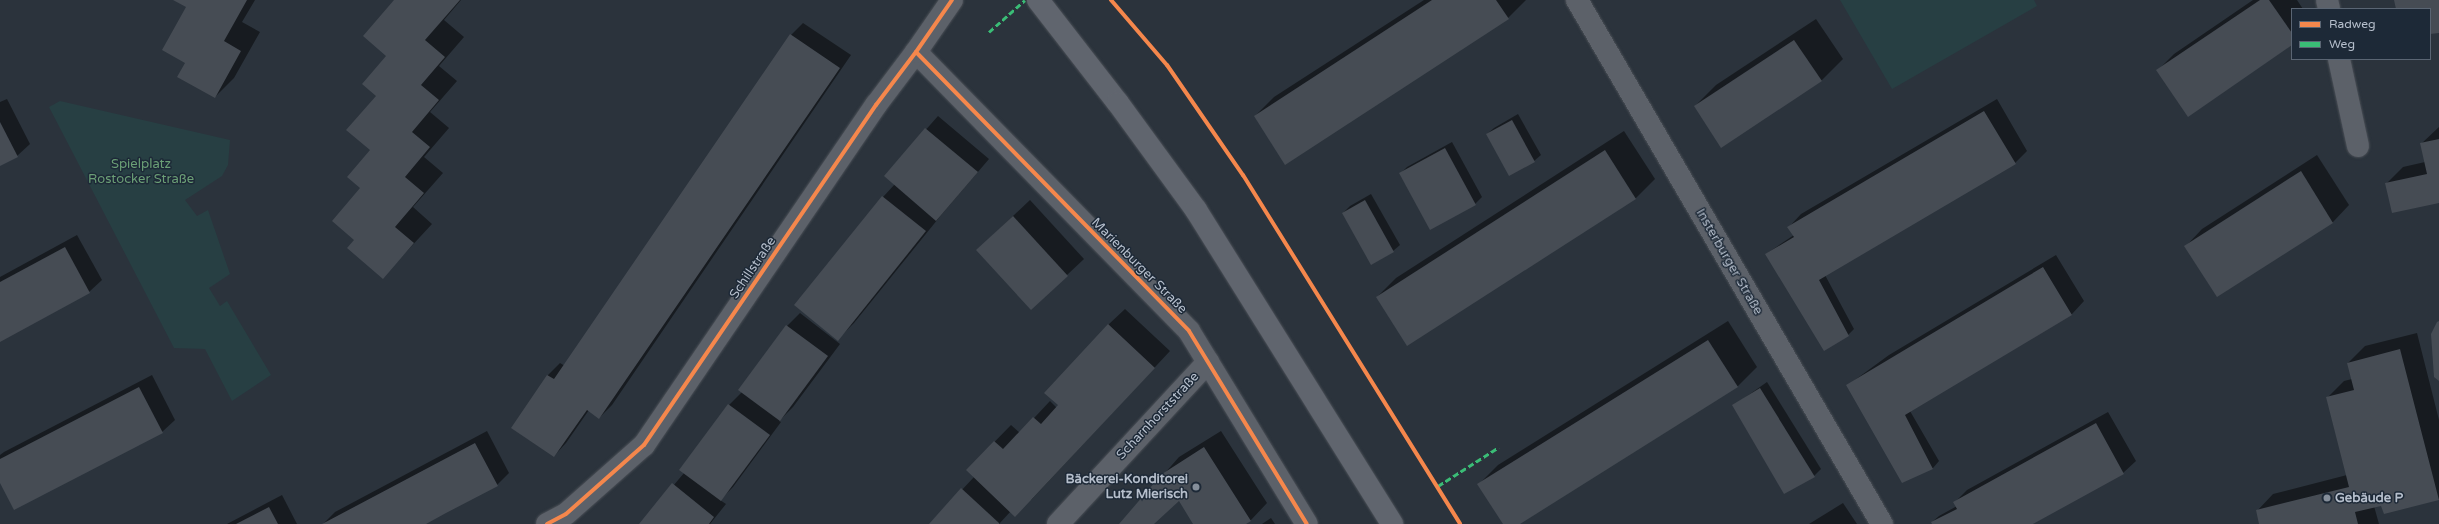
<!DOCTYPE html>
<html>
<head>
<meta charset="utf-8">
<style>
  body { margin:0 }
  #map { position:relative; width:2439px; height:524px; overflow:hidden; background:#2b333c; font-family:"Varela Round",sans-serif }
  div>[style] { position:absolute }
  .green>* { inset:0; background:#273f43 }
  .shadow>* { inset:0; background:#0007 }
  .building>* { inset:0; background:#464c54 }
  .roads { filter:drop-shadow(0 0 1px #4a4f56) drop-shadow(0 0 1px #4a4f56) }
  .street>* { height:22px; margin:-11px; padding:0 11px; transform-origin:11px; border-radius:11px; background:#5c6169 }
  .secondary>* { height:22px; margin:-11px; padding:0 11px; transform-origin:11px; border-radius:11px; background:#60656e }
  .quiet>* { height:3px; margin-top:-1.5px; transform-origin:0; background:repeating-linear-gradient(90deg,#3abd76 0 6px,transparent 0 9px) }
  .cycleway>* { height:4px; margin:-2px; padding:0 2px; transform-origin:2px; border-radius:2px; background:#f5874c }
  .dots>* { width:11px; height:11px; translate:-50% -50%; box-sizing:border-box; border:2px solid #1d2937; border-radius:50% }
  span { translate:-50% -50%; white-space:nowrap; text-align:center; line-height:1.15; -webkit-text-stroke:3px #1d2937; paint-order:stroke }
  .park-label { font-size:13px; color:#6b9f76 }
  .street-label { font-size:13px; color:#b6bfcc }
  .poi-label { font-size:13px; color:#b6bfcc; font-weight:700 }
  .right { translate:-100% -50%; text-align:right }
  .left { translate:0 -50%; text-align:left }
  .legend { position:absolute; left:2291px; top:8px; width:140px; height:52px; box-sizing:border-box; background:#1d2937; border:1px solid #5a6573; margin:0; padding:5px 7px; list-style:none; font-size:12px; color:#b6bfcc }
  .legend li { display:flex; align-items:center; gap:8px; height:20px }
  .legend b { width:20px; border:1px solid #5a6573 }
</style>
</head>
<body>
<div id="map">
  <div class="green">
    <div style="clip-path:polygon(1840px 0,2034px 0,2037px 6px,1892px 89px)"></div>
    <div style="clip-path:polygon(60px 101px,230px 140px,228px 165px,222px 176px,185px 200px,197px 216px,208px 210px,230px 274px,209px 288px,220px 306px,227px 301px,271px 375px,232px 401px,205px 349px,174px 348px,49px 107px)"></div>
  </div>
  <div class="shadow">
    <div style="clip-path:polygon(175px 0,255px 0,242px 22px,260px 32px,234px 78px,215px 97px,187px 7px)"></div>
    <div style="clip-path:polygon(395px 0,461px 0,444px 20px,464px 37px,439px 66px,457px 81px,430px 112px,449px 128px,424px 157px,443px 173px,413px 207px,432px 224px,383px 277px,355px 240px,362px 188px,372px 150px,377px 96px,388px 56px)"></div>
    <div style="clip-path:polygon(1424px 0,1526px 0,1508px 18px,1255px 116px,1274px 97px)"></div>
    <div style="clip-path:polygon(2253px 0,2297px 0,2303px 9px,2292px 9px,2292px 44px,2158px 70px,2174px 54px)"></div>
    <div style="clip-path:polygon(1816px 19px,1843px 59px,1821px 81px,1695px 106px,1716px 85px)"></div>
    <div style="clip-path:polygon(803px 23px,851px 55px,612px 405px,599px 418px,589px 410px,566px 443px,554px 456px,512px 428px,548px 375px,560px 363px,565px 366px,791px 35px)"></div>
    <div style="clip-path:polygon(7px 99px,30px 144px,17px 156px,0 165px,0 102px)"></div>
    <div style="clip-path:polygon(1997px 99px,2027px 151px,2015px 163px,1825px 275px,1854px 329px,1848px 335px,1766px 254px,1794px 235px,1789px 227px,1801px 214px)"></div>
    <div style="clip-path:polygon(1518px 114px,1541px 155px,1534px 161px,1487px 134px,1494px 128px)"></div>
    <div style="clip-path:polygon(938px 116px,989px 159px,942px 214px,854px 323px,838px 339px,883px 197px,895px 184px,885px 176px)"></div>
    <div style="clip-path:polygon(2439px 127px,2439px 202px,2386px 184px,2403px 167px,2425px 162px,2421px 144px)"></div>
    <div style="clip-path:polygon(1624px 131px,1655px 179px,1636px 198px,1407px 344px,1377px 297px,1396px 278px)"></div>
    <div style="clip-path:polygon(1452px 142px,1482px 197px,1475px 204px,1431px 228px,1400px 174px,1407px 167px)"></div>
    <div style="clip-path:polygon(2317px 155px,2349px 205px,2333px 222px,2218px 295px,2186px 246px,2202px 229px)"></div>
    <div style="clip-path:polygon(1371px 194px,1400px 245px,1393px 251px,1343px 213px,1350px 206px)"></div>
    <div style="clip-path:polygon(1030px 200px,1084px 259px,1067px 275px,994px 234px)"></div>
    <div style="clip-path:polygon(77px 235px,102px 280px,89px 292px,0 340px,0 277px)"></div>
    <div style="clip-path:polygon(2056px 255px,2084px 301px,2072px 314px,1910px 411px,1939px 461px,1933px 468px,1903px 482px,1848px 385px,1889px 355px)"></div>
    <div style="clip-path:polygon(1125px 309px,1170px 351px,1032px 499px,1011px 511px,999px 524px,930px 524px,974px 477px,967px 470px,1011px 425px,1020px 433px,1050px 401px,1057px 408px,1108px 325px)"></div>
    <div style="clip-path:polygon(800px 313px,840px 344px,793px 407px,779px 421px,781px 422px,733px 487px,720px 500px,726px 504px,710px 524px,641px 524px,684px 473px,729px 405px,742px 392px,740px 390px,787px 326px)"></div>
    <div style="clip-path:polygon(1728px 321px,1757px 367px,1738px 386px,1518px 524px,1504px 524px,1479px 484px,1498px 465px)"></div>
    <div style="clip-path:polygon(2417px 333px,2439px 420px,2439px 499px,2374px 506px,2379px 524px,2260px 524px,2257px 511px,2273px 494px,2347px 475px,2327px 398px,2344px 381px,2352px 379px,2348px 363px,2365px 346px)"></div>
    <div style="clip-path:polygon(152px 375px,175px 420px,162px 432px,0 481px,0 455px,4px 452px)"></div>
    <div style="clip-path:polygon(1767px 382px,1821px 469px,1814px 476px,1733px 406px)"></div>
    <div style="clip-path:polygon(2108px 412px,2136px 461px,2123px 473px,2032px 524px,1934px 524px,1932px 522px,1939px 516px,1957px 506px,1955px 502px,1967px 490px)"></div>
    <div style="clip-path:polygon(487px 431px,509px 473px,497px 485px,423px 524px,323px 524px,335px 512px)"></div>
    <div style="clip-path:polygon(1221px 431px,1267px 503px,1251px 520px,1244px 524px,1195px 524px,1179px 499px,1152px 524px,1120px 524px,1179px 457px)"></div>
    <div style="clip-path:polygon(282px 495px,297px 524px,227px 524px)"></div>
    <div style="clip-path:polygon(1843px 503px,1857px 524px,1809px 524px)"></div>
    <div style="clip-path:polygon(1271px 518px,1275px 524px,1262px 524px)"></div>
  </div>
  <div class="building">
    <div style="clip-path:polygon(173px 0,247px 0,224px 41px,241px 51px,215px 98px,177px 77px,185px 63px,162px 50px,186px 7px)"></div>
    <div style="clip-path:polygon(394px 0,460px 0,425px 40px,445px 57px,421px 85px,439px 100px,412px 132px,430px 147px,405px 177px,424px 193px,395px 227px,414px 243px,383px 279px,347px 248px,354px 240px,332px 221px,360px 188px,347px 177px,370px 150px,346px 130px,376px 96px,362px 84px,386px 56px,363px 36px)"></div>
    <div style="clip-path:polygon(1432px 0,1496px 0,1509px 19px,1285px 165px,1254px 116px)"></div>
    <div style="clip-path:polygon(2260px 0,2269px 0,2292px 33px,2292px 45px,2188px 117px,2156px 70px)"></div>
    <div style="clip-path:polygon(2394px 0,2439px 0,2439px 33px,2430px 34px,2430px 9px,2396px 9px)"></div>
    <div style="clip-path:polygon(790px 34px,840px 68px,599px 419px,587px 410px,554px 457px,511px 428px,547px 375px,554px 379px)"></div>
    <div style="clip-path:polygon(1794px 40px,1822px 81px,1721px 148px,1694px 106px)"></div>
    <div style="clip-path:polygon(1984px 111px,2016px 164px,1819px 280px,1849px 336px,1824px 351px,1765px 254px,1794px 237px,1787px 227px)"></div>
    <div style="clip-path:polygon(1512px 120px,1535px 162px,1509px 176px,1486px 134px)"></div>
    <div style="clip-path:polygon(0 122px,18px 157px,0 166px)"></div>
    <div style="clip-path:polygon(925px 128px,978px 172px,936px 221px,884px 176px)"></div>
    <div style="clip-path:polygon(2439px 139px,2439px 203px,2392px 213px,2385px 183px,2427px 174px,2420px 143px)"></div>
    <div style="clip-path:polygon(1445px 148px,1476px 205px,1430px 230px,1399px 173px)"></div>
    <div style="clip-path:polygon(1605px 150px,1636px 199px,1407px 346px,1376px 297px)"></div>
    <div style="clip-path:polygon(2301px 171px,2333px 223px,2217px 297px,2184px 246px)"></div>
    <div style="clip-path:polygon(882px 196px,926px 231px,838px 341px,794px 305px)"></div>
    <div style="clip-path:polygon(1365px 200px,1394px 252px,1371px 265px,1342px 213px)"></div>
    <div style="clip-path:polygon(1013px 216px,1068px 276px,1031px 310px,976px 250px)"></div>
    <div style="clip-path:polygon(65px 247px,90px 293px,0 342px,0 282px)"></div>
    <div style="clip-path:polygon(2043px 267px,2072px 315px,1905px 415px,1933px 469px,1902px 483px,1846px 385px)"></div>
    <div style="clip-path:polygon(2439px 321px,2439px 381px,2434px 377px,2431px 334px,2437px 322px)"></div>
    <div style="clip-path:polygon(1108px 324px,1155px 368px,1015px 517px,966px 470px,994px 441px,1003px 449px,1033px 417px,1041px 424px,1058px 405px,1044px 393px)"></div>
    <div style="clip-path:polygon(786px 325px,828px 356px,780px 421px,738px 390px)"></div>
    <div style="clip-path:polygon(1708px 340px,1738px 387px,1520px 524px,1503px 524px,1477px 484px)"></div>
    <div style="clip-path:polygon(2400px 349px,2439px 500px,2384px 514px,2381px 506px,2355px 512px,2358px 524px,2259px 524px,2256px 510px,2349px 487px,2326px 397px,2354px 390px,2347px 363px)"></div>
    <div style="clip-path:polygon(139px 387px,163px 433px,14px 510px,0 483px,0 459px)"></div>
    <div style="clip-path:polygon(1760px 388px,1815px 477px,1784px 494px,1732px 405px)"></div>
    <div style="clip-path:polygon(728px 404px,770px 435px,721px 501px,679px 470px)"></div>
    <div style="clip-path:polygon(2096px 423px,2124px 474px,2033px 524px,1932px 524px,1931px 522px,1957px 509px,1953px 502px)"></div>
    <div style="clip-path:polygon(475px 443px,498px 486px,446px 513px,426px 524px,322px 524px)"></div>
    <div style="clip-path:polygon(1204px 447px,1251px 521px,1246px 524px,1193px 524px,1179px 501px,1154px 524px,1119px 524px,1162px 474px)"></div>
    <div style="clip-path:polygon(672px 483px,714px 517px,709px 524px,639px 524px)"></div>
    <div style="clip-path:polygon(961px 488px,999px 523px,999px 524px,929px 524px)"></div>
    <div style="clip-path:polygon(269px 507px,278px 524px,236px 524px)"></div>
  </div>
  <div class="roads">
    <div class="street">
      <div style="left:1577px;top:0;width:606px;rotate:59.8deg"></div>
      <div style="left:2327px;top:0;width:9px;rotate:77deg"></div>
      <div style="left:916px;top:52px;width:390px;rotate:45.6deg"></div>
      <div style="left:1189px;top:331px;width:226px;rotate:58.6deg"></div>
      <div style="left:2339px;top:59px;width:89px;rotate:77.7deg"></div>
      <div style="left:547px;top:524px;width:21px;rotate:-28deg"></div>
      <div style="left:566px;top:514px;width:104px;rotate:-41.5deg"></div>
      <div style="left:644px;top:445px;width:412px;rotate:-55.7deg"></div>
      <div style="left:876px;top:105px;width:66px;rotate:-53deg"></div>
      <div style="left:916px;top:52px;width:63px;rotate:-55.3deg"></div>
      <div style="left:1058px;top:524px;width:221px;rotate:-47.2deg"></div>
    </div>
    <div class="secondary">
      <div style="left:1038px;top:0;width:130px;rotate:52.2deg"></div>
      <div style="left:1118px;top:103px;width:132px;rotate:53.9deg"></div>
      <div style="left:1196px;top:210px;width:370px;rotate:58deg"></div>
    </div>
  </div>
  <div class="quiet">
    <div style="left:989px;top:32px;width:48px;rotate:-41.6deg"></div>
    <div style="left:1438px;top:486px;width:72px;rotate:-32.6deg"></div>
  </div>
  <div class="cycleway">
    <div style="left:1111px;top:0;width:86px;rotate:49.3deg"></div>
    <div style="left:1167px;top:65px;width:134px;rotate:55.4deg"></div>
    <div style="left:1243px;top:175px;width:411px;rotate:58.1deg"></div>
    <div style="left:916px;top:52px;width:390px;rotate:45.6deg"></div>
    <div style="left:1189px;top:331px;width:226px;rotate:58.6deg"></div>
    <div style="left:547px;top:524px;width:21px;rotate:-28deg"></div>
    <div style="left:566px;top:514px;width:104px;rotate:-41.5deg"></div>
    <div style="left:644px;top:445px;width:412px;rotate:-55.7deg"></div>
    <div style="left:876px;top:105px;width:66px;rotate:-53deg"></div>
    <div style="left:916px;top:52px;width:63px;rotate:-55.3deg"></div>
  </div>
  <div class="dots">
    <div style="left:1196px;top:487px;background:#858e9a"></div>
    <div style="left:2327px;top:498px;background:#858e9a"></div>
  </div>
  <div class="park-label">
    <span style="left:141px;top:172px">Spielplatz<br>Rostocker Straße</span>
  </div>
  <div class="street-label">
    <span style="left:1729px;top:262px;rotate:60deg">Insterburger Straße</span>
    <span style="left:1139px;top:266px;rotate:45deg">Marienburger Straße</span>
    <span style="left:753px;top:268px;rotate:-56deg">Schillstraße</span>
    <span style="left:1158px;top:416px;rotate:-47deg">Scharnhorststraße</span>
  </div>
  <div class="poi-label">
    <span class="right" style="left:1188px;top:487px">Bäckerei-Konditorei<br>Lutz Mierisch</span>
    <span class="left" style="left:2335px;top:498px">Gebäude P</span>
  </div>
  <ul class="legend">
  <li><b style="height:5px;background:#f5874c"></b>Radweg</li>
  <li><b style="height:5px;background:#3abd76"></b>Weg</li>
  </ul>
</div>
</body>
</html>
